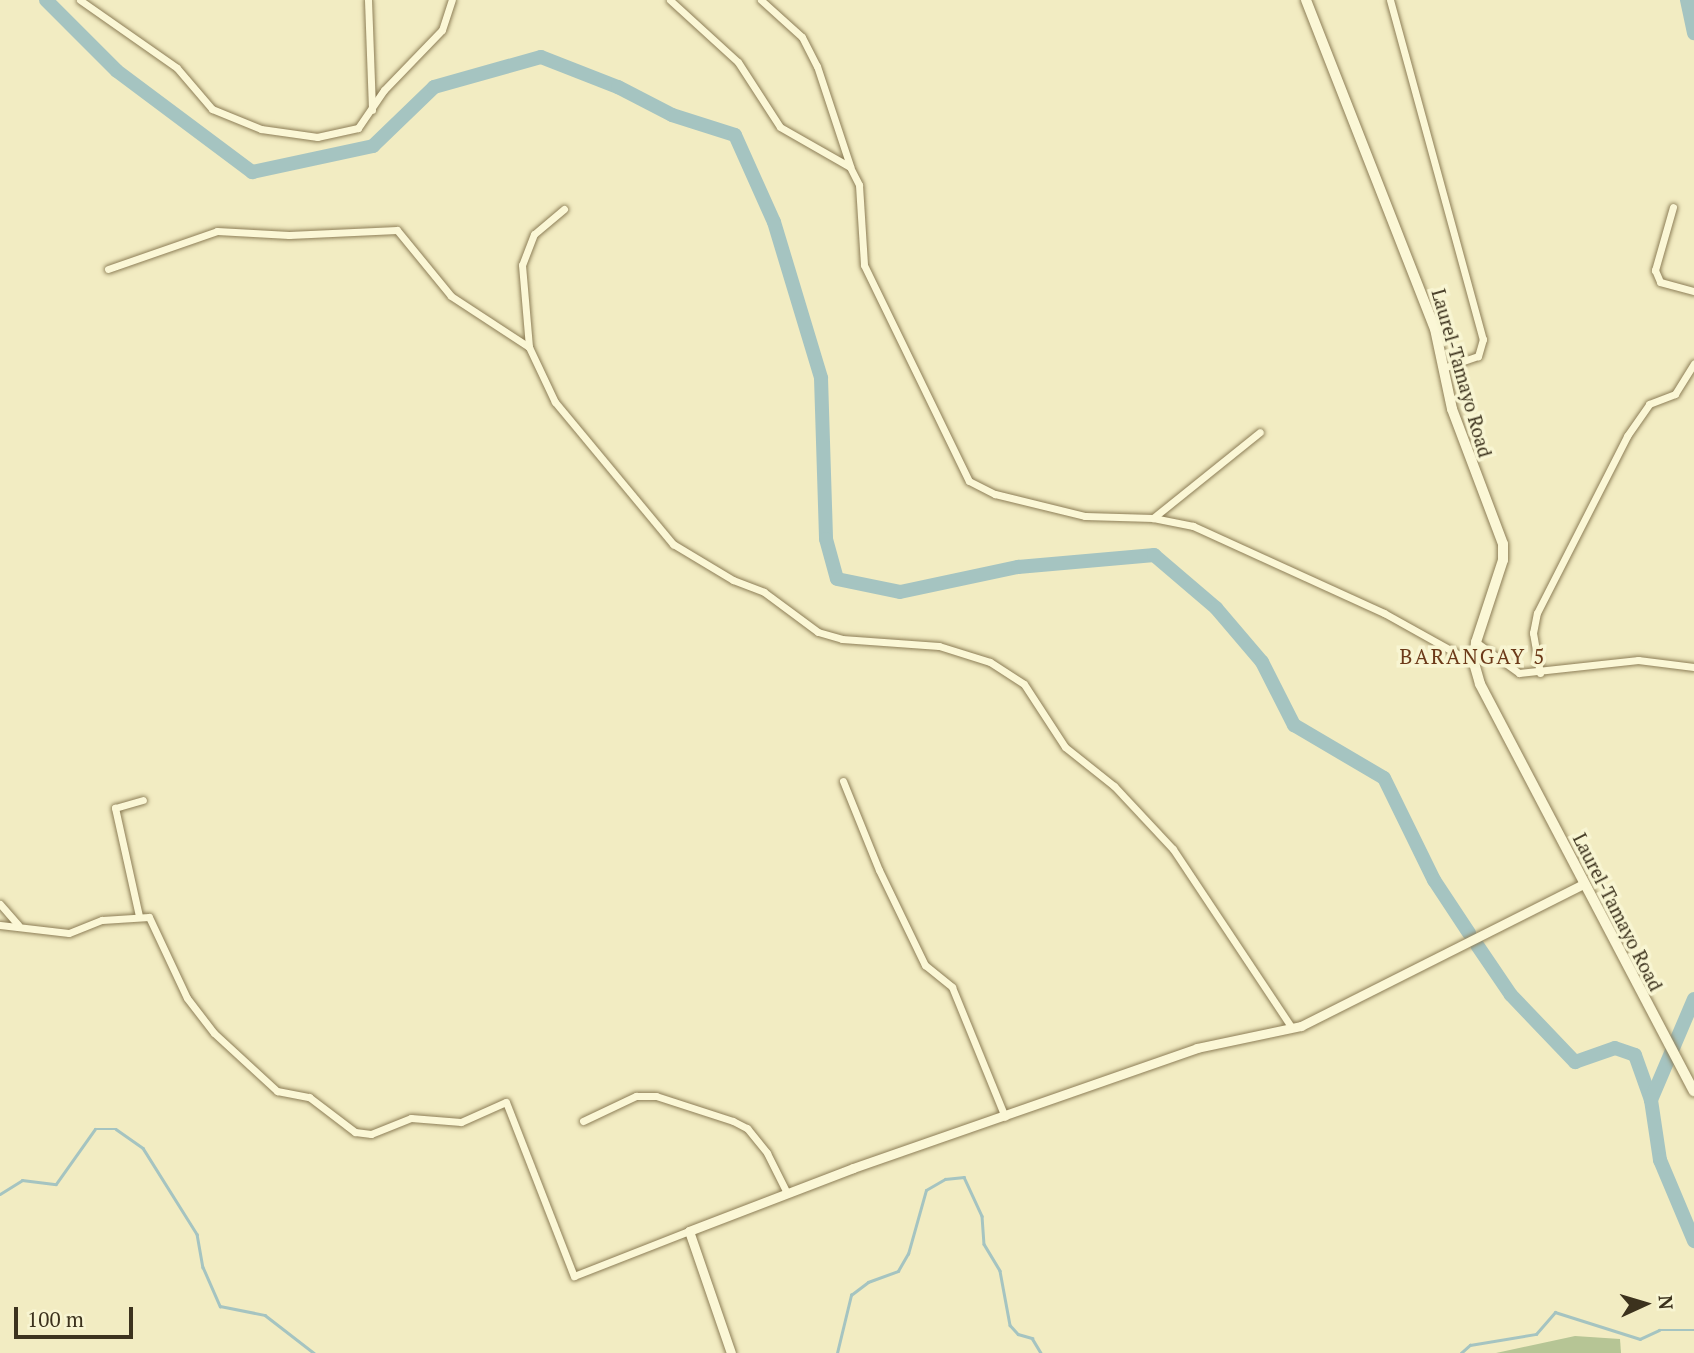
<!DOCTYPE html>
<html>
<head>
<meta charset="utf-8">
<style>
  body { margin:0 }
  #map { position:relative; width:1694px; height:1353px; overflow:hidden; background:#f2ecc2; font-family:"PT Serif",serif }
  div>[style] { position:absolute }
  .cemetery>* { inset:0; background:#b6c595 }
  .stream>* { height:2.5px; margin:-1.25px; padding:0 1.25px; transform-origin:1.25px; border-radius:1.25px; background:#a5c4c1 }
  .river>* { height:14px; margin:-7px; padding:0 7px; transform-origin:7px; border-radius:7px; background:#a5c4c1 }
  .roads { filter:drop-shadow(0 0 2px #8d7e57) drop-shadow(0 0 2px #8d7e57) }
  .minor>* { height:7px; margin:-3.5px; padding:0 3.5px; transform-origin:3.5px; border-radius:3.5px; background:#fbf7d6 }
  .tertiary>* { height:9px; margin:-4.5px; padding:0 4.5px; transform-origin:4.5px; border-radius:4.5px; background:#fbf7d6 }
  .secondary>* { height:10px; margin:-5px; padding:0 5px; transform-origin:5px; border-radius:5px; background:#fbf7d6 }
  span { translate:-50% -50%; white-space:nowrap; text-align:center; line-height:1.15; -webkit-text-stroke:7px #f8f5d2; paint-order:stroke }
  .street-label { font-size:19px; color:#3c321d }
  .neighbourhood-label { font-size:21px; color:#6c3a19; letter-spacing:2px }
  .north { position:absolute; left:1610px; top:1269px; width:70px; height:70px; -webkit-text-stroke:5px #f8f5d2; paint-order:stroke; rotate:86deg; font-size:19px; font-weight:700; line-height:28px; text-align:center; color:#3c321d }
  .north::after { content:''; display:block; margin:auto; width:24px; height:32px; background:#3c321d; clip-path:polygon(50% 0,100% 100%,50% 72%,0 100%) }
  .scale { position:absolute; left:14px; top:1307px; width:119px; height:32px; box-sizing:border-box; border:4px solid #3c321d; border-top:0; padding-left:9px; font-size:21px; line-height:24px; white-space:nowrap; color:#3c321d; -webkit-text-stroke:5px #f8f5d2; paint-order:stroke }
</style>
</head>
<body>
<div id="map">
  <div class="cemetery">
    <div style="clip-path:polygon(1575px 1336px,1620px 1339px,1621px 1353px,1496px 1353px)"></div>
  </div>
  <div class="stream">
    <div style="left:0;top:1194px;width:26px;rotate:-32deg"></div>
    <div style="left:22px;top:1180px;width:34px;rotate:7deg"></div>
    <div style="left:56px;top:1184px;width:67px;rotate:-54.7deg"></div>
    <div style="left:95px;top:1129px;width:21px"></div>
    <div style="left:116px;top:1129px;width:33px;rotate:35deg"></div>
    <div style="left:143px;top:1148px;width:102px;rotate:57.9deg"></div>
    <div style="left:197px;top:1234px;width:34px;rotate:80deg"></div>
    <div style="left:203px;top:1267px;width:43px;rotate:66.4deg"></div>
    <div style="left:220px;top:1306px;width:46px;rotate:11.3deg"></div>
    <div style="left:265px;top:1315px;width:62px;rotate:37.8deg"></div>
    <div style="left:837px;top:1353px;width:60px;rotate:-76.4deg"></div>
    <div style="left:851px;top:1295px;width:21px;rotate:-37deg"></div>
    <div style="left:868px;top:1282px;width:32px;rotate:-20deg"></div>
    <div style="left:898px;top:1271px;width:20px;rotate:-60deg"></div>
    <div style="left:908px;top:1254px;width:66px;rotate:-74.3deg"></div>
    <div style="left:926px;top:1190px;width:22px;rotate:-30deg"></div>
    <div style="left:945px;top:1179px;width:19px;rotate:-6deg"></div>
    <div style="left:964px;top:1177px;width:43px;rotate:65.2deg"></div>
    <div style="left:982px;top:1216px;width:28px;rotate:86deg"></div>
    <div style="left:984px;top:1244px;width:31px;rotate:59deg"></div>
    <div style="left:1000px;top:1271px;width:55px;rotate:79.5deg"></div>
    <div style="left:1010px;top:1325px;width:12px;rotate:48deg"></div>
    <div style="left:1018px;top:1334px;width:15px;rotate:16deg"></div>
    <div style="left:1032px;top:1338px;width:17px;rotate:59deg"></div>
    <div style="left:1461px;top:1353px;width:12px;rotate:-42deg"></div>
    <div style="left:1470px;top:1345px;width:67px;rotate:-9.5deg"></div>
    <div style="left:1536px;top:1334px;width:29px;rotate:-49deg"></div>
    <div style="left:1555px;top:1312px;width:89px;rotate:17.6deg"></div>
    <div style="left:1640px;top:1339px;width:21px;rotate:-25deg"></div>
    <div style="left:1659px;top:1330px;width:35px"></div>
  </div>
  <div class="river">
    <div style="left:46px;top:0;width:100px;rotate:45deg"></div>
    <div style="left:117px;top:71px;width:169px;rotate:36.8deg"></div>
    <div style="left:252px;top:172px;width:124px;rotate:-12.1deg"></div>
    <div style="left:373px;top:146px;width:85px;rotate:-44deg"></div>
    <div style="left:434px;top:87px;width:111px;rotate:-15.7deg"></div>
    <div style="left:541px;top:57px;width:83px;rotate:21.3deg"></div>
    <div style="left:618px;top:87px;width:61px;rotate:27.4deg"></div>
    <div style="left:672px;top:115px;width:66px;rotate:17.6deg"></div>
    <div style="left:735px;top:135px;width:95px;rotate:65.9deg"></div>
    <div style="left:774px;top:222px;width:163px;rotate:73.2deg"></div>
    <div style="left:821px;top:378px;width:161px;rotate:88.2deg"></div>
    <div style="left:826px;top:539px;width:41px;rotate:74.6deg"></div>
    <div style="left:837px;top:579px;width:64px;rotate:11.7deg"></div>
    <div style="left:900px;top:592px;width:121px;rotate:-12deg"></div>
    <div style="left:1018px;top:567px;width:137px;rotate:-5deg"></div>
    <div style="left:1154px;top:555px;width:82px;rotate:40.5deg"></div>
    <div style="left:1216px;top:608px;width:71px;rotate:49.6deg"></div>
    <div style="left:1262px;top:662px;width:71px;rotate:63.1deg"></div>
    <div style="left:1294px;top:725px;width:104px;rotate:30.5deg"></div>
    <div style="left:1384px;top:778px;width:114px;rotate:63.9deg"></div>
    <div style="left:1434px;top:880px;width:64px;rotate:56.6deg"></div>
    <div style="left:1687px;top:0;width:34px;rotate:78deg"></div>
    <div style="left:1477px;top:945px;width:60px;rotate:55.8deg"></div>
    <div style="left:1511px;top:995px;width:93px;rotate:46.3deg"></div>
    <div style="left:1575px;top:1062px;width:42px;rotate:-19.3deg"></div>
    <div style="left:1615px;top:1048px;width:21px;rotate:19deg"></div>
    <div style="left:1635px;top:1055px;width:48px;rotate:70.4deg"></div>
    <div style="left:1694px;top:999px;width:110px;rotate:113.1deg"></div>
    <div style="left:1651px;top:1100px;width:61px;rotate:81.5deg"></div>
    <div style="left:1660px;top:1160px;width:88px;rotate:67.2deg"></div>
  </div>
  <div class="roads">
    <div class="minor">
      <div style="left:80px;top:0;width:118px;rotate:35deg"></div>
      <div style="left:177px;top:68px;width:54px;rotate:49.5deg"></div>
      <div style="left:212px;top:109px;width:53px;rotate:22.2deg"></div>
      <div style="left:261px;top:129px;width:57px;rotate:8.1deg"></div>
      <div style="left:317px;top:137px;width:42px;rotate:-12.4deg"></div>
      <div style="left:358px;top:128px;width:46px;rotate:-55.6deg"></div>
      <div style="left:384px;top:90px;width:83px;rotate:-46deg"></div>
      <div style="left:442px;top:30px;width:32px;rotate:-72deg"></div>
      <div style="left:368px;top:0;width:110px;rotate:87.9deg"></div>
      <div style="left:670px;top:0;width:92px;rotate:42.4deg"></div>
      <div style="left:738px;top:62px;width:77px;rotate:57.1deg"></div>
      <div style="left:780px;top:127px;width:81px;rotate:29.7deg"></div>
      <div style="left:850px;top:167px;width:20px;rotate:63deg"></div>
      <div style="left:859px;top:185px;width:80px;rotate:86.4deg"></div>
      <div style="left:864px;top:265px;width:240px;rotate:64.1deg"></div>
      <div style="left:969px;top:481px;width:29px;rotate:27deg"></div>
      <div style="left:995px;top:494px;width:93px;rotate:13.7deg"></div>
      <div style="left:1085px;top:516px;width:68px;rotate:1.7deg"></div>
      <div style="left:1153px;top:518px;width:41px;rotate:11.3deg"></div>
      <div style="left:1193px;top:526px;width:210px;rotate:24.5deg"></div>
      <div style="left:1384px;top:613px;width:103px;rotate:29.1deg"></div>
      <div style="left:761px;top:0;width:55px;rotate:42.1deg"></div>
      <div style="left:802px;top:37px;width:33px;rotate:63deg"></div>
      <div style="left:817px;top:66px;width:105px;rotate:71.7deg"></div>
      <div style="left:1390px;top:0;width:352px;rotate:74.7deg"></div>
      <div style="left:1483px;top:339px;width:18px;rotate:106deg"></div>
      <div style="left:1478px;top:356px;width:36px;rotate:161deg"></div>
      <div style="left:1673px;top:207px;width:66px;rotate:105.9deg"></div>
      <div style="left:1655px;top:270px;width:13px;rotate:67deg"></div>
      <div style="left:1660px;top:282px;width:35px;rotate:15deg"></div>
      <div style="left:564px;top:209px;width:39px;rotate:140deg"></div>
      <div style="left:534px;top:234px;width:33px;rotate:111deg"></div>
      <div style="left:522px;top:265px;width:82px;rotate:85.1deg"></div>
      <div style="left:529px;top:347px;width:61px;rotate:64.7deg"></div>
      <div style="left:555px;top:402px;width:185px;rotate:50.3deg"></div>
      <div style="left:673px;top:544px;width:70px;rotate:31deg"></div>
      <div style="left:733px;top:580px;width:33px;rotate:21deg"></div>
      <div style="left:764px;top:592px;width:67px;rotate:36.5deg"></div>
      <div style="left:818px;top:632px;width:25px;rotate:16deg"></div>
      <div style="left:842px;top:639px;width:97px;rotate:4.1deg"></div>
      <div style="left:939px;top:646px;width:53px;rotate:17.4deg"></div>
      <div style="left:990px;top:662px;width:40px;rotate:32.9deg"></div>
      <div style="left:1024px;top:684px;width:75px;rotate:56.9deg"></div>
      <div style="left:1065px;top:747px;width:63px;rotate:38.5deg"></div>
      <div style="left:1114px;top:786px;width:86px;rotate:46.9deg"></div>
      <div style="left:1173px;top:849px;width:211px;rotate:56.4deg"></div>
      <div style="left:108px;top:269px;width:115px;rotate:-19.2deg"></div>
      <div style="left:217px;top:231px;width:72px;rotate:3.2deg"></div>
      <div style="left:289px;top:235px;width:108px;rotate:-2.7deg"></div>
      <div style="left:397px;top:230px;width:85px;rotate:50.7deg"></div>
      <div style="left:451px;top:296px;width:93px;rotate:33.2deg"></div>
      <div style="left:1153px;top:518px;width:137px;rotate:-38.8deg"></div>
      <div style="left:1476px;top:642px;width:53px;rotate:35.8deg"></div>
      <div style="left:1519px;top:673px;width:120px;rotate:-6.2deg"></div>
      <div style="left:1638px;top:660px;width:56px;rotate:7.1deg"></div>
      <div style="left:1540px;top:673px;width:41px;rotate:-99.9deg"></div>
      <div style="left:1533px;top:633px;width:20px;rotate:-79deg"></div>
      <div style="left:1537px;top:613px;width:199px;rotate:-63deg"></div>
      <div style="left:1627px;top:436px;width:39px;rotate:-55deg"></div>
      <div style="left:1649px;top:404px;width:28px;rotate:-21deg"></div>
      <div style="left:1675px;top:394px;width:36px;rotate:-58deg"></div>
      <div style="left:843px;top:781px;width:96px;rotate:68deg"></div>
      <div style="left:879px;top:870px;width:106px;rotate:64.2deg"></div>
      <div style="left:925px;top:965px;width:35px;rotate:39deg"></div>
      <div style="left:952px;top:987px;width:140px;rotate:67.8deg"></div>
      <div style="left:0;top:904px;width:28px;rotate:49deg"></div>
      <div style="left:139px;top:916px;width:111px;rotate:-102.5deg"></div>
      <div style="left:115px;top:808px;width:29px;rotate:-16deg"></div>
      <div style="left:0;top:925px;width:69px;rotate:6.6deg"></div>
      <div style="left:69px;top:933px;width:35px;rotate:-22deg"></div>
      <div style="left:102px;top:920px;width:47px;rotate:-3.7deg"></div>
      <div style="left:149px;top:917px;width:89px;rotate:64.9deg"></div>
      <div style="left:187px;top:998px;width:44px;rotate:52.4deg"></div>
      <div style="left:214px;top:1033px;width:86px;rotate:42.6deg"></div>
      <div style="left:277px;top:1091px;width:33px;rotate:11deg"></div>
      <div style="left:309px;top:1097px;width:58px;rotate:37.3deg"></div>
      <div style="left:355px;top:1132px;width:16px;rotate:7deg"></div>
      <div style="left:371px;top:1134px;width:43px;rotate:-21.8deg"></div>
      <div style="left:411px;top:1118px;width:50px;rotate:4.6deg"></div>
      <div style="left:461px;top:1122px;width:49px;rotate:-24deg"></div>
      <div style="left:506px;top:1102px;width:187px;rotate:68.7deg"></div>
      <div style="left:574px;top:1276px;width:123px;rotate:-21.4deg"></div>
      <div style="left:583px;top:1121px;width:59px;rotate:-25.3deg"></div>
      <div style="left:636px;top:1096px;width:20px"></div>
      <div style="left:656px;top:1096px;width:81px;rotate:18deg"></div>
      <div style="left:733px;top:1121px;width:16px;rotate:27deg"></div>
      <div style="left:747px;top:1128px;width:32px;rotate:51deg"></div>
      <div style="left:767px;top:1153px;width:45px;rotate:63.4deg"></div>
    </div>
    <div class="tertiary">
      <div style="left:731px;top:1353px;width:129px;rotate:-109deg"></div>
      <div style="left:689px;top:1231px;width:176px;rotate:-21deg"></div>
      <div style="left:853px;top:1168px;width:364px;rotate:-19.2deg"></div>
      <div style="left:1197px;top:1048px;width:106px;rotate:-11.9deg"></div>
      <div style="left:1301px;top:1026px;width:316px;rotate:-26.7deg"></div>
    </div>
    <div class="secondary">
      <div style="left:1306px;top:0;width:353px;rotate:68.6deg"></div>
      <div style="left:1435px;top:329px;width:82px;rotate:78deg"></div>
      <div style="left:1452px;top:409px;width:144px;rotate:69.3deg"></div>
      <div style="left:1503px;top:544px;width:16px;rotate:90deg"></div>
      <div style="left:1503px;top:560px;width:86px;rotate:108.2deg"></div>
      <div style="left:1476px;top:642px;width:21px;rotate:95deg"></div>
      <div style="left:1474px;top:663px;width:22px;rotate:74deg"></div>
      <div style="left:1480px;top:684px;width:460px;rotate:62.3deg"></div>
    </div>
  </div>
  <div class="street-label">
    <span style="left:1462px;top:373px;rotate:74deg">Laurel-Tamayo Road</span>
    <span style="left:1618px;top:912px;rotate:63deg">Laurel-Tamayo Road</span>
  </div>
  <div class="neighbourhood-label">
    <span style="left:1473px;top:656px">BARANGAY 5</span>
  </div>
  <div class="north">N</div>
  <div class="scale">100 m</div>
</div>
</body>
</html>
